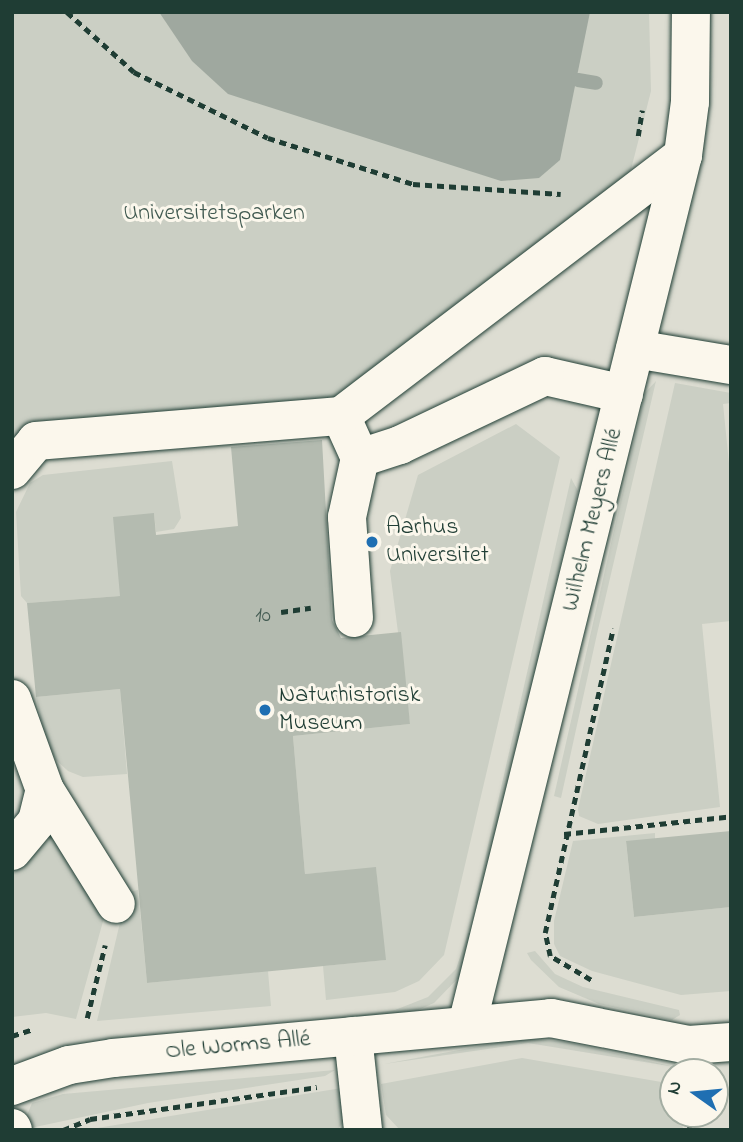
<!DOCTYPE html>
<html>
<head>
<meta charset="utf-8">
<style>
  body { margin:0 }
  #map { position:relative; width:743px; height:1142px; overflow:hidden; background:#eeece1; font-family:"Indie Flower",sans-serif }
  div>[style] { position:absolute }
  .built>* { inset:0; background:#ddddd2 }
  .green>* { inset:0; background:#cbcfc4 }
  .water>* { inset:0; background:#9fa89f }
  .stream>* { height:14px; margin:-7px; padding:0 7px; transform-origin:7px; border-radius:7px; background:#9fa89f }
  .building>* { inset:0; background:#b4bbb0 }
  .path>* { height:4.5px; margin-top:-2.25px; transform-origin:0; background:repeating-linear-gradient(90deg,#1f3d34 0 7px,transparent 0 12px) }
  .roads { filter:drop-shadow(0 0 2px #1f3d34) drop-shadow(0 0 2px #1f3d34) }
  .minor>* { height:38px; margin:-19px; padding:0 19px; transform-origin:19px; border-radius:19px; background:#fbf7ec }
  .dots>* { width:19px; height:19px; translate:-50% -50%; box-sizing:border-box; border:4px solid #fbf7ec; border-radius:50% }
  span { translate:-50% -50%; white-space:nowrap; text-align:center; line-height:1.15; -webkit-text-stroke:6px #fbf7ec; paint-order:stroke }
  .number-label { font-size:21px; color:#445c53 }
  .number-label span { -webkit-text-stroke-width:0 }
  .park-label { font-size:24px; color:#415a51 }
  .street-label { font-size:24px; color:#1f3d34 }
  .poi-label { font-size:24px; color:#1f3d34 }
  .left { translate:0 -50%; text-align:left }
  .frame { position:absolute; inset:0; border:14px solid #1f3d34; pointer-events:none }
  .north { position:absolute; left:659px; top:1058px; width:70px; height:70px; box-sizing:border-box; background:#fbf7ec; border:2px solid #a3ada2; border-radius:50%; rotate:285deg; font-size:19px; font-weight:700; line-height:28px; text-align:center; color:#1f3d34 }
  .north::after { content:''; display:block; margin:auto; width:24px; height:32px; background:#1f6fb2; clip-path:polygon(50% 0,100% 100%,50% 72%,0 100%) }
</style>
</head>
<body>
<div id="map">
  <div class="built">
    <div style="clip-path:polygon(evenodd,12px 12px,731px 12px,731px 1130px,12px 1130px,12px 12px,673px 1072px,715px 1072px,715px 1114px,673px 1114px,673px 1072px)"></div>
  </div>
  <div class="green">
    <div style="clip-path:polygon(12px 12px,649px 12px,651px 91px,626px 189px,328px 405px,12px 441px)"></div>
    <div style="clip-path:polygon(656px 381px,597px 634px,561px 798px,554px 796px,645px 393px)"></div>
    <div style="clip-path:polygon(675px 383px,731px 393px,731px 403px,723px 404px,731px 483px,731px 621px,702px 624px,720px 807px,598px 824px,579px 816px,578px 809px)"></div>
    <div style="clip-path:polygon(516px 424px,560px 457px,444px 955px,419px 981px,395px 992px,326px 1000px,323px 966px,385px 960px,376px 868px,305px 874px,293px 736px,410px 724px,390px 571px,418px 475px)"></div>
    <div style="clip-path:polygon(172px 461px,181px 518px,174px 529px,156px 532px,154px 513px,120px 596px,27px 603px,21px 596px,16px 512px,30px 483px,43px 475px)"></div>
    <div style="clip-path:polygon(571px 478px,578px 491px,481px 906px,475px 903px)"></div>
    <div style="clip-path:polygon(120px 689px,127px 774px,83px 777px,68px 771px,55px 759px,43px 729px,36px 697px)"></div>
    <div style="clip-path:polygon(655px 833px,655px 839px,626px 842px,634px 917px,731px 907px,731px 991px,681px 995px,592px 971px,560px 956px,554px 944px,554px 921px,573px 841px)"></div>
    <div style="clip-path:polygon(51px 837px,60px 838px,105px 914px,76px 1019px,46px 1013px,12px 1017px,12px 875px)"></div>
    <div style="clip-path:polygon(138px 890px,147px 983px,268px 971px,271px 1006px,97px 1021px,125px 901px,128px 892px)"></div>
    <div style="clip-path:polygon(468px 933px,476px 933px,465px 971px,434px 1003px,400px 1018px,319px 1021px,395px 1010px,428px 997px,456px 969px)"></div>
    <div style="clip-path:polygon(535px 951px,555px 974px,583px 987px,679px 1010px,680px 1015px,672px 1020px,599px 1004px,559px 987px,531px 960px,527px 953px)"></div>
    <div style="clip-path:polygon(523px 1038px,566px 1042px,675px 1067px,528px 1043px,384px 1064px)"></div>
    <div style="clip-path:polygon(522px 1058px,673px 1084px,673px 1114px,682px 1114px,683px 1130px,400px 1130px,386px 1115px,381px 1084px)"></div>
    <div style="clip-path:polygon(335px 1070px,325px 1076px,148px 1103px,21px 1130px,32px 1103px,63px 1094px)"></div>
    <div style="clip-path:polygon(348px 1087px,344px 1121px,337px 1130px,85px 1130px)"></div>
  </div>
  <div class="water">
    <div style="clip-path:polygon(159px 12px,590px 12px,560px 160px,539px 178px,501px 181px,228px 94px,192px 61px)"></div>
  </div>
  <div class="stream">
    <div style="left:578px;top:80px;width:18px;rotate:9deg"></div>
  </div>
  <div class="building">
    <div style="clip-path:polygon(322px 440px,332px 620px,341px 638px,401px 632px,410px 724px,293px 736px,305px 874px,376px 867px,386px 960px,147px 983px,120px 689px,36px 697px,27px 603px,120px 596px,113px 517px,154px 513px,156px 535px,238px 526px,231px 447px)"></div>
    <div style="clip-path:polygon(731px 831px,731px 907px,634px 917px,626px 841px)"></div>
  </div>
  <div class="path">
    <div style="left:67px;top:12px;width:90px;rotate:41.8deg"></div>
    <div style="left:134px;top:72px;width:149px;rotate:26.2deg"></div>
    <div style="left:268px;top:138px;width:152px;rotate:17.6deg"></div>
    <div style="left:413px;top:184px;width:148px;rotate:3.9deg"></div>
    <div style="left:638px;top:136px;width:26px;rotate:-81deg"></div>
    <div style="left:281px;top:612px;width:30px;rotate:-8deg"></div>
    <div style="left:564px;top:834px;width:164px;rotate:-6deg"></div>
    <div style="left:591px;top:980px;width:48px;rotate:-149.7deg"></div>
    <div style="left:550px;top:956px;width:24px;rotate:-102deg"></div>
    <div style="left:545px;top:933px;width:312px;rotate:-77.4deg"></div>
    <div style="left:87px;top:1018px;width:75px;rotate:-76.1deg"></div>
    <div style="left:12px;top:1036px;width:23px;rotate:-18deg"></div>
    <div style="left:690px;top:1114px;width:16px;rotate:90deg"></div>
    <div style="left:63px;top:1130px;width:29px;rotate:-22deg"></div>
    <div style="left:90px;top:1119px;width:229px;rotate:-8deg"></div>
  </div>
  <div class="roads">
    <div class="minor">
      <div style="left:635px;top:349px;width:97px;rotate:9.5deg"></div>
      <div style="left:624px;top:394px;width:81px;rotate:-167.2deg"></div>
      <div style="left:545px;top:376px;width:161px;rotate:154.6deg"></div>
      <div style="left:400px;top:445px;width:42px;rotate:162deg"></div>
      <div style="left:360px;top:458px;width:46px;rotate:-114.3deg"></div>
      <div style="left:341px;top:416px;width:430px;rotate:-37.3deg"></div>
      <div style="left:12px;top:470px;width:38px;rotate:-50deg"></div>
      <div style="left:36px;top:441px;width:306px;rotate:-4.7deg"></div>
      <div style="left:354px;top:618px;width:101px;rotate:-94deg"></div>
      <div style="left:347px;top:517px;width:60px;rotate:-77.6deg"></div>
      <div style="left:12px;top:699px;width:97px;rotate:70.1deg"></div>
      <div style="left:45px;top:790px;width:134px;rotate:58.1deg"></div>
      <div style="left:12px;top:851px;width:39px;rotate:-50deg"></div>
      <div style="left:37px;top:821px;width:32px;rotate:-76deg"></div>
      <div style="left:467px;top:1025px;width:896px;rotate:-76.06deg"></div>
      <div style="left:683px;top:155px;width:53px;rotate:-82.5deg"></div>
      <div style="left:690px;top:102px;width:90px;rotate:-89.4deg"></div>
      <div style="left:353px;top:1036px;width:95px;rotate:83.9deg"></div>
      <div style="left:12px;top:1086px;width:61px;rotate:-20.2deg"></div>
      <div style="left:69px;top:1065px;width:45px;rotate:-9deg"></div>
      <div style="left:113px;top:1058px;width:440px;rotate:-5.2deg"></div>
      <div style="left:551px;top:1018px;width:141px;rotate:11.1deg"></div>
      <div style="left:689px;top:1045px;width:42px;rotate:-4.1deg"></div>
      <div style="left:12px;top:1128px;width:2px;rotate:63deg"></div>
    </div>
  </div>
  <div class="dots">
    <div style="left:372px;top:542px;background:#1f6fb2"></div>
    <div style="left:265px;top:710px;background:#1f6fb2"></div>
  </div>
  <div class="number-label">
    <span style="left:263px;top:616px">10</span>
  </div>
  <div class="park-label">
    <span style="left:214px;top:214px">Universitetsparken</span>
  </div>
  <div class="street-label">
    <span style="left:593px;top:520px;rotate:-76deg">Wilhelm Meyers Allé</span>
    <span style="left:238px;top:1046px;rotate:-5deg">Ole Worms Allé</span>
  </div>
  <div class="poi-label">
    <span class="left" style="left:386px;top:542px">Aarhus<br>Universitet</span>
    <span class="left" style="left:279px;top:710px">Naturhistorisk<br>Museum</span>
  </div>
  <div class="frame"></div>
  <div class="north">N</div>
</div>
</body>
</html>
